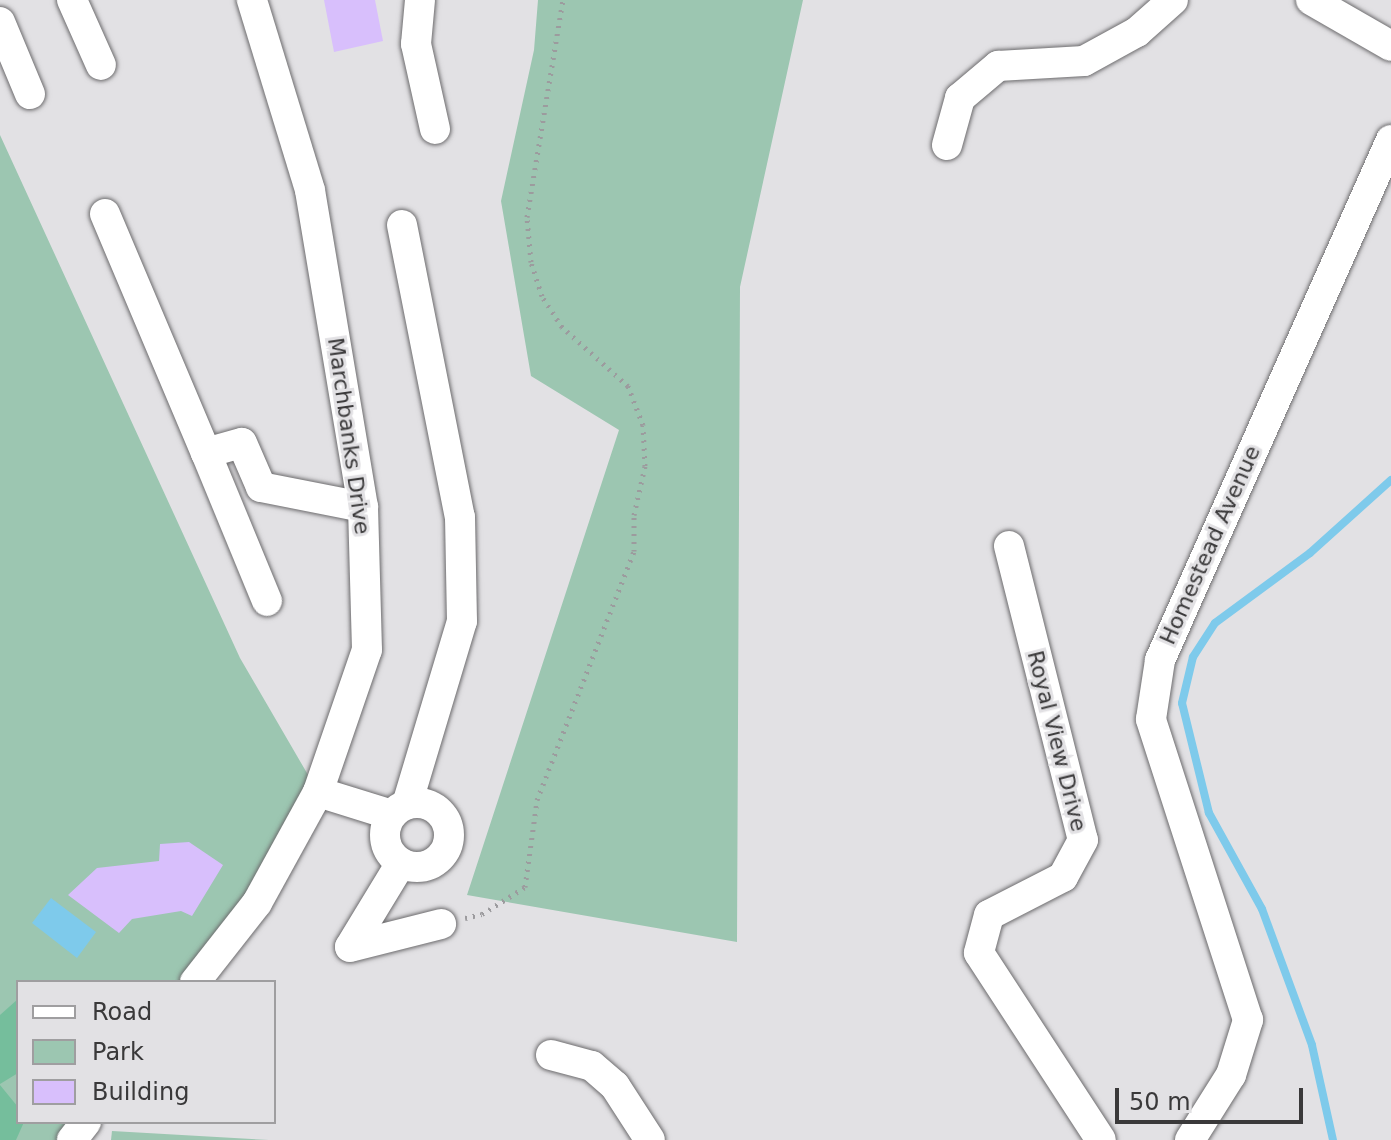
<!DOCTYPE html>
<html>
<head>
<meta charset="utf-8">
<style>
  body { margin:0 }
  #map { position:relative; width:1391px; height:1140px; overflow:hidden; background:#e2e1e4; font-family:"DejaVu Sans",sans-serif }
  div>[style] { position:absolute }
  .green>* { inset:0; background:#9cc6b1 }
  .forest>* { inset:0; background:#75be9c }
  .water>* { inset:0; background:#7ecaeb }
  .stream>* { height:8px; margin:-4px; padding:0 4px; transform-origin:4px; border-radius:4px; background:#7ecaeb }
  .building>* { inset:0; background:#d8bffc }
  .path>* { height:5px; margin-top:-2.5px; transform-origin:0; background:repeating-linear-gradient(90deg,#9c9b9e 0 2px,transparent 0 8px) }
  .roads { filter:drop-shadow(0 0 2px #6d6c6e) drop-shadow(0 0 2px #6d6c6e) }
  .minor>* { height:30px; margin:-15px; padding:0 15px; transform-origin:15px; border-radius:15px; background:#fff }
  .minor>.ring { margin:-15px; padding:0; box-sizing:content-box; background:none; border:30px solid #fff; border-radius:50% }
  span { translate:-50% -50%; white-space:nowrap; text-align:center; line-height:1.15; -webkit-text-stroke:6px #e2e1e4; paint-order:stroke }
  .street-label { font-size:22px; color:#3a393a }
  .legend { position:absolute; left:16px; top:980px; width:260px; height:144px; box-sizing:border-box; background:#e2e1e4; border:2px solid #9f9ea0; margin:0; padding:10px 14px; list-style:none; font-size:24px; color:#3a393a }
  .legend li { display:flex; align-items:center; gap:16px; height:40px }
  .legend b { width:40px; border:2px solid #9f9ea0 }
  .scale { position:absolute; left:1115px; top:1088px; width:188px; height:36px; box-sizing:border-box; border:4px solid #3a393a; border-top:0; padding-left:10px; font-size:24px; line-height:28px; white-space:nowrap; color:#3a393a; -webkit-text-stroke:6px #e2e1e4; paint-order:stroke }
</style>
</head>
<body>
<div id="map">
  <div class="green">
    <div style="clip-path:polygon(538px 0,803px 0,740px 287px,737px 942px,467px 895px,619px 430px,531px 376px,501px 201px,534px 50px)"></div>
    <div style="clip-path:polygon(0 135px,240px 658px,318px 792px,195px 982px,18px 982px,18px 1122px,86px 1122px,72px 1140px,0 1140px)"></div>
    <div style="clip-path:polygon(112px 1131px,269px 1140px,111px 1140px)"></div>
  </div>
  <div class="forest">
    <div style="clip-path:polygon(18px 999px,18px 1073px,0 1084px,0 1015px)"></div>
    <div style="clip-path:polygon(0 1085px,18px 1107px,18px 1122px,24px 1122px,16px 1140px,0 1140px)"></div>
  </div>
  <div class="water">
    <div style="clip-path:polygon(51px 898px,96px 932px,77px 958px,32px 923px)"></div>
  </div>
  <div class="stream">
    <div style="left:1333px;top:1140px;width:97px;rotate:-102.5deg"></div>
    <div style="left:1312px;top:1045px;width:145px;rotate:-110.2deg"></div>
    <div style="left:1262px;top:909px;width:110px;rotate:-118.9deg"></div>
    <div style="left:1209px;top:813px;width:113px;rotate:-103.8deg"></div>
    <div style="left:1182px;top:703px;width:47px;rotate:-76.6deg"></div>
    <div style="left:1193px;top:657px;width:40px;rotate:-57.1deg"></div>
    <div style="left:1215px;top:623px;width:118px;rotate:-36.4deg"></div>
    <div style="left:1310px;top:553px;width:109px;rotate:-42deg"></div>
  </div>
  <div class="building">
    <div style="clip-path:polygon(324px 0,375px 0,383px 41px,334px 52px)"></div>
    <div style="clip-path:polygon(189px 842px,223px 865px,192px 916px,181px 911px,132px 919px,119px 933px,68px 895px,97px 868px,159px 861px,160px 844px)"></div>
  </div>
  <div class="path">
    <div style="left:465px;top:918px;width:17px;rotate:-13deg"></div>
    <div style="left:482px;top:914px;width:51px;rotate:-32.1deg"></div>
    <div style="left:525px;top:887px;width:88px;rotate:-82.1deg"></div>
    <div style="left:537px;top:800px;width:267px;rotate:-68.7deg"></div>
    <div style="left:634px;top:551px;width:36px;rotate:-90deg"></div>
    <div style="left:634px;top:515px;width:50px;rotate:-77.3deg"></div>
    <div style="left:645px;top:466px;width:41px;rotate:-92.8deg"></div>
    <div style="left:643px;top:425px;width:42px;rotate:-111deg"></div>
    <div style="left:628px;top:386px;width:89px;rotate:-138.2deg"></div>
    <div style="left:562px;top:327px;width:37px;rotate:-123deg"></div>
    <div style="left:542px;top:296px;width:36px;rotate:-108deg"></div>
    <div style="left:531px;top:262px;width:45px;rotate:-95.1deg"></div>
    <div style="left:527px;top:217px;width:220px;rotate:-80.6deg"></div>
  </div>
  <div class="roads">
    <div class="minor">
      <div style="left:72px;top:0;width:71px;rotate:66deg"></div>
      <div style="left:420px;top:0;width:44px;rotate:95.2deg"></div>
      <div style="left:416px;top:44px;width:87px;rotate:77.4deg"></div>
      <div style="left:1311px;top:0;width:92px;rotate:29.9deg"></div>
      <div style="left:0;top:22px;width:78px;rotate:67.4deg"></div>
      <div style="left:947px;top:145px;width:49px;rotate:-74.5deg"></div>
      <div style="left:960px;top:98px;width:50px;rotate:-40.1deg"></div>
      <div style="left:998px;top:66px;width:86px;rotate:-3.3deg"></div>
      <div style="left:1084px;top:61px;width:60px;rotate:-28.7deg"></div>
      <div style="left:1137px;top:32px;width:48px;rotate:-41.6deg"></div>
      <div style="left:105px;top:214px;width:259px;rotate:67.1deg"></div>
      <div style="left:206px;top:453px;width:37px;rotate:-16deg"></div>
      <div style="left:242px;top:443px;width:48px;rotate:66.6deg"></div>
      <div style="left:261px;top:487px;width:104px;rotate:11.1deg"></div>
      <div style="left:402px;top:225px;width:298px;rotate:78.8deg"></div>
      <div style="left:460px;top:517px;width:104px;rotate:88.9deg"></div>
      <div style="left:462px;top:621px;width:191px;rotate:106.7deg"></div>
      <div style="left:206px;top:453px;width:160px;rotate:67.6deg"></div>
      <div style="left:1009px;top:546px;width:303px;rotate:75.9deg"></div>
      <div style="left:1083px;top:840px;width:42px;rotate:118.4deg"></div>
      <div style="left:1063px;top:877px;width:83px;rotate:152.8deg"></div>
      <div style="left:989px;top:915px;width:39px;rotate:105deg"></div>
      <div style="left:979px;top:953px;width:223px;rotate:56.9deg"></div>
      <div style="left:318px;top:792px;width:77px;rotate:17.3deg"></div>
      <div class="ring" style="left:385px;top:803px;width:34px;height:34px"></div>
      <div style="left:401px;top:863px;width:98px;rotate:121.3deg"></div>
      <div style="left:350px;top:947px;width:94px;rotate:-14.2deg"></div>
      <div style="left:195px;top:982px;width:100px;rotate:-51.9deg"></div>
      <div style="left:257px;top:903px;width:127px;rotate:-61.2deg"></div>
      <div style="left:318px;top:792px;width:150px;rotate:-71deg"></div>
      <div style="left:367px;top:650px;width:143px;rotate:-91.6deg"></div>
      <div style="left:363px;top:507px;width:321px;rotate:-99.5deg"></div>
      <div style="left:310px;top:190px;width:199px;rotate:-107deg"></div>
      <div style="left:551px;top:1055px;width:42px;rotate:15deg"></div>
      <div style="left:592px;top:1066px;width:30px;rotate:41deg"></div>
      <div style="left:615px;top:1086px;width:64px;rotate:57.1deg"></div>
      <div style="left:72px;top:1140px;width:23px;rotate:-52deg"></div>
      <div style="left:1190px;top:1140px;width:77px;rotate:-57.8deg"></div>
      <div style="left:1231px;top:1075px;width:58px;rotate:-72.8deg"></div>
      <div style="left:1248px;top:1020px;width:316px;rotate:-107.9deg"></div>
      <div style="left:1151px;top:719px;width:60px;rotate:-81.3deg"></div>
      <div style="left:1160px;top:660px;width:569px;rotate:-66.05deg"></div>
    </div>
  </div>
  <div class="street-label">
    <span style="left:349px;top:436px;rotate:82deg">Marchbanks Drive</span>
    <span style="left:1210px;top:545px;rotate:-66deg">Homestead Avenue</span>
    <span style="left:1057px;top:741px;rotate:76deg">Royal View Drive</span>
  </div>
  <ul class="legend">
  <li><b style="height:10px;background:#fff"></b>Road</li>
  <li><b style="height:22px;background:#9cc6b1"></b>Park</li>
  <li><b style="height:22px;background:#d8bffc"></b>Building</li>
  </ul>
  <div class="scale">50 m</div>
</div>
</body>
</html>
